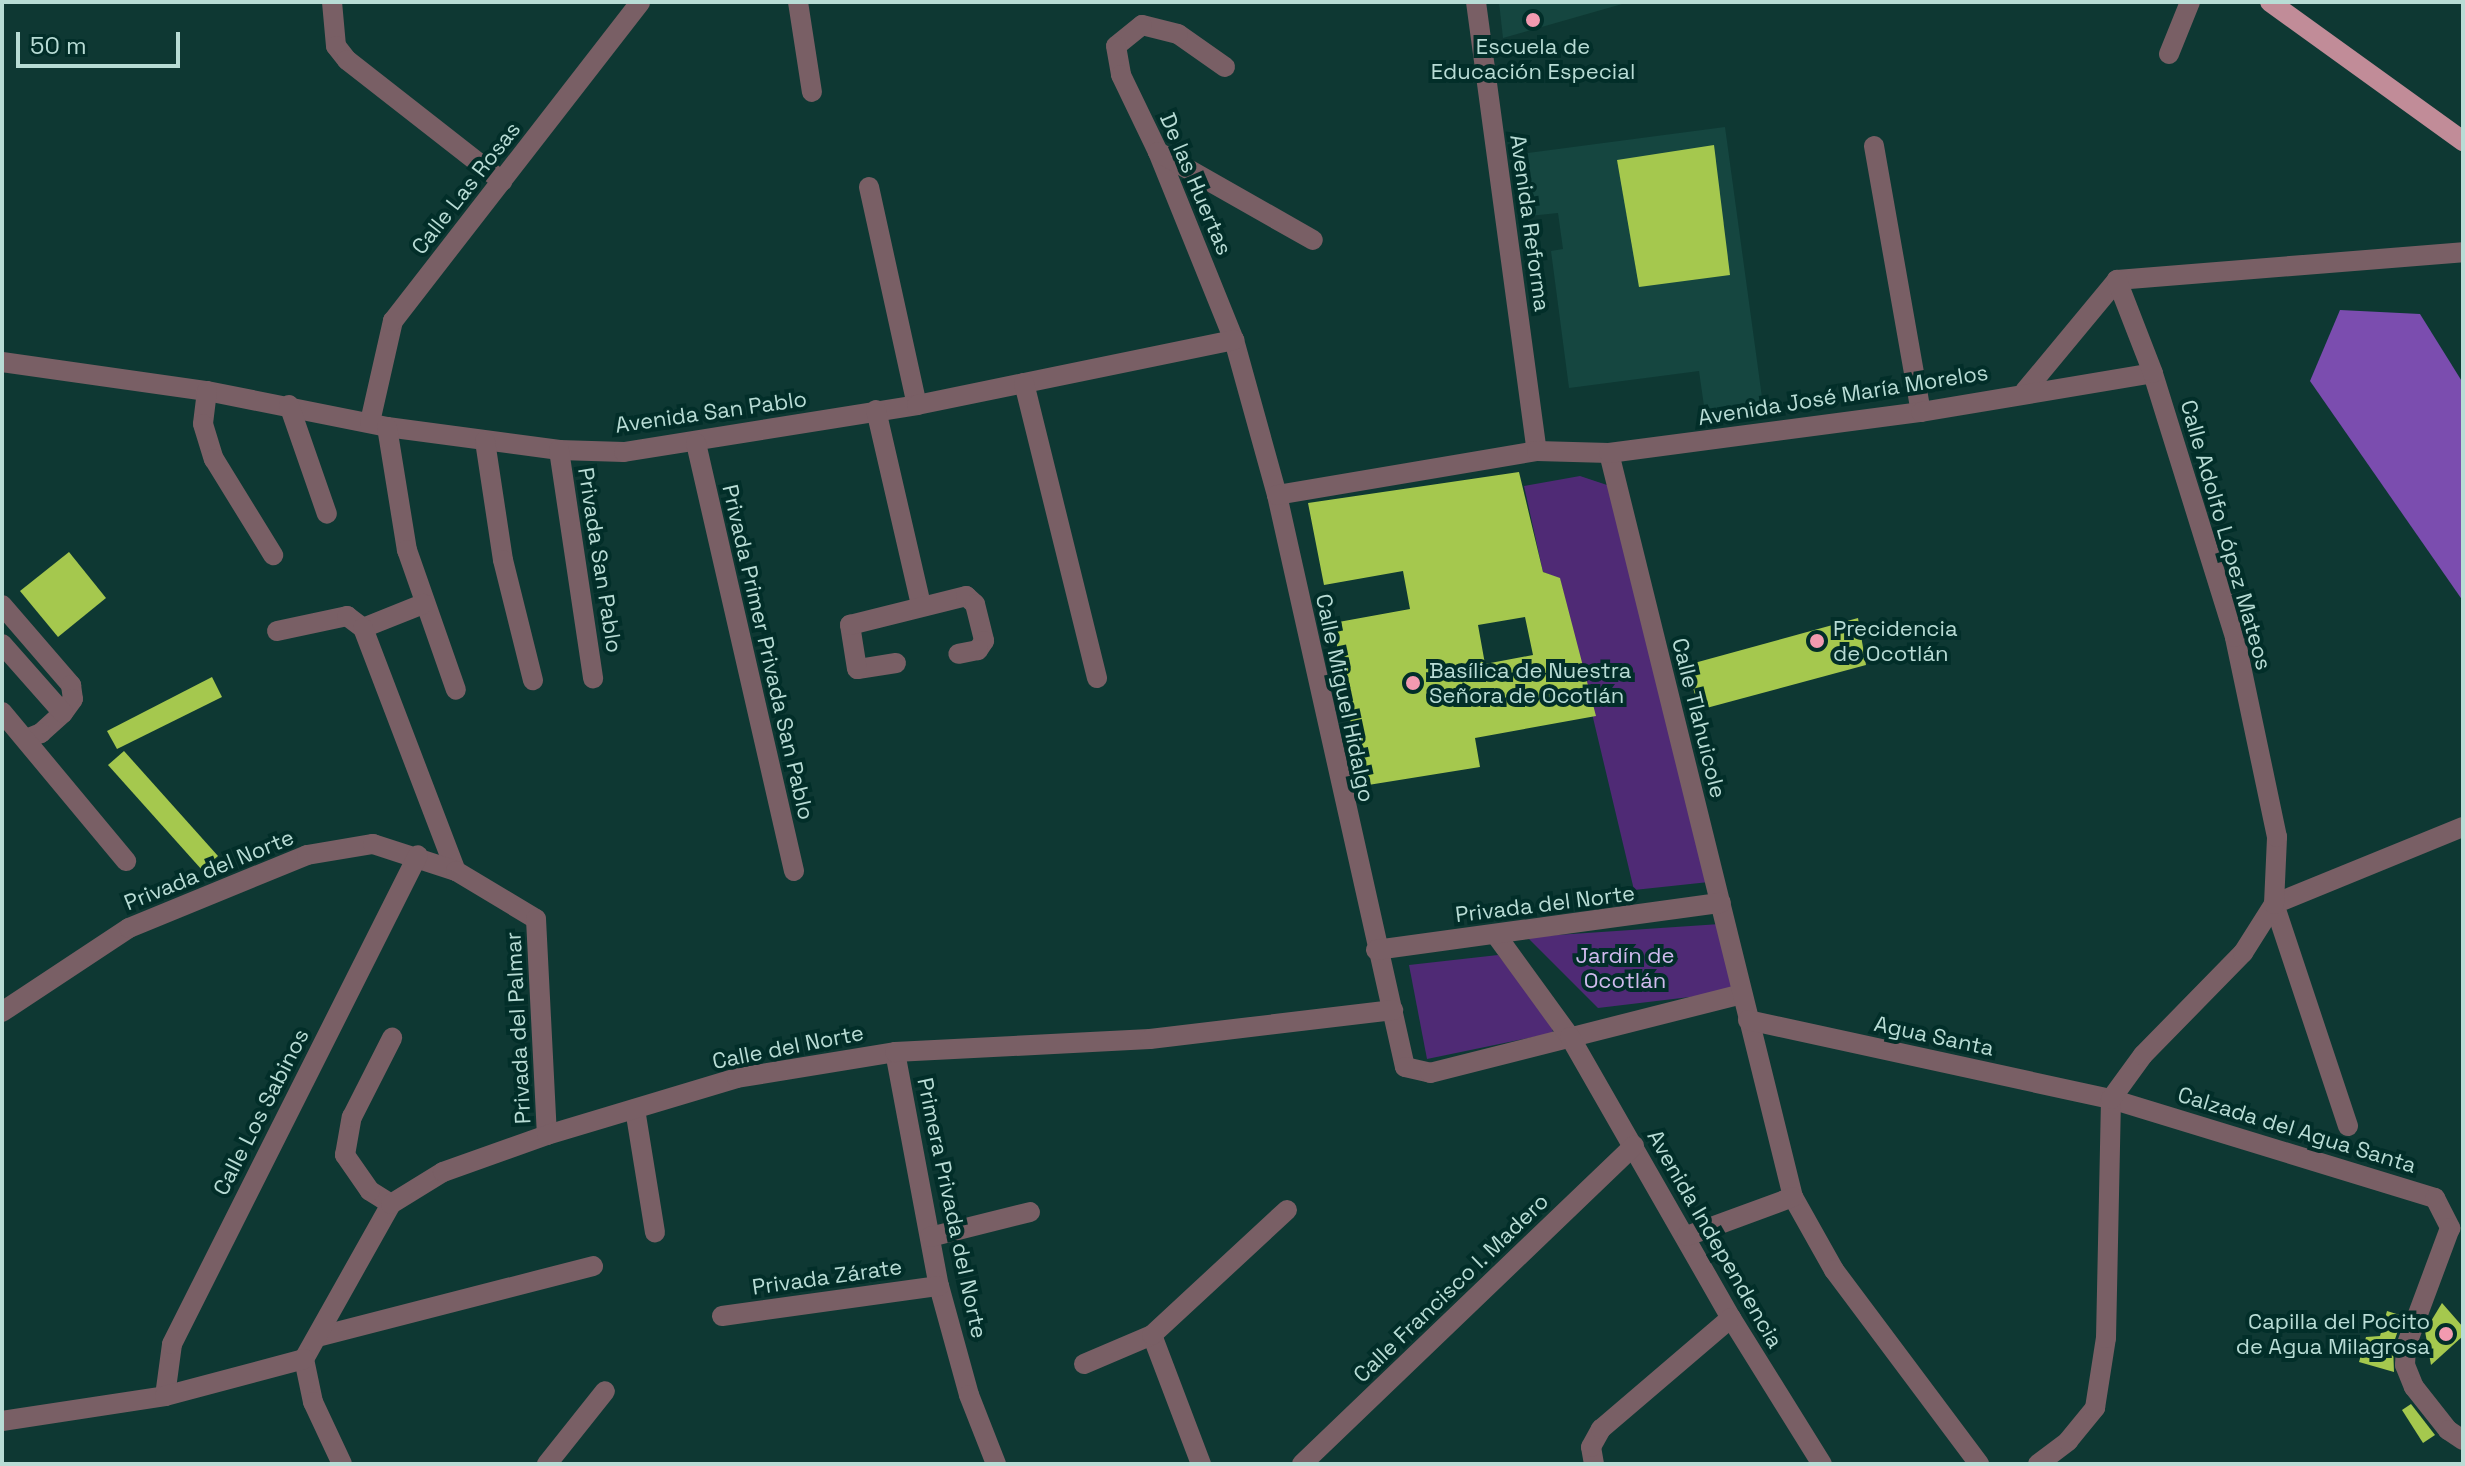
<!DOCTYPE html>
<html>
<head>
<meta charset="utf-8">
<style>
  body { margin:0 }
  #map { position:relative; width:2465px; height:1466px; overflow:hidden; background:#0e3833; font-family:"Space Grotesk",sans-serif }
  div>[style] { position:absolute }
  .built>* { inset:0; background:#154640 }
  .green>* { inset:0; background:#4f2a75 }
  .forest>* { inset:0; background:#7b4daf }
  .building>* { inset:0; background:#a5c84e }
  .minor>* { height:20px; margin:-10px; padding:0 10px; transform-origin:10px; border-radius:10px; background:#795f65 }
  .major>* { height:20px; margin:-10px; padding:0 10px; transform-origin:10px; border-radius:10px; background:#c18c98 }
  .dots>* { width:22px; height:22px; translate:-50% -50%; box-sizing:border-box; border:4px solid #022e29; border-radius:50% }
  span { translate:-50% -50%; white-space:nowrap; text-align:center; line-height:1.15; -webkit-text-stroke:8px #022e29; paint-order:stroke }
  .poi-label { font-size:22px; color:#b8dcd5 }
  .left { translate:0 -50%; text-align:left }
  .right { translate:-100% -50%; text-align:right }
  .street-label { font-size:22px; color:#b8dcd5 }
  .park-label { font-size:22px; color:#d0bbee }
  .frame { position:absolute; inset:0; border:4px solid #b8dcd5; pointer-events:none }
  .scale { position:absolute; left:16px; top:32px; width:164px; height:36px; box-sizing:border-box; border:4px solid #b8dcd5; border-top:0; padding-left:10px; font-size:24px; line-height:28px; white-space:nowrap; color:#b8dcd5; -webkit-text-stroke:6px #022e29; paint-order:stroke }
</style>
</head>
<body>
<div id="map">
  <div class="built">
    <div style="clip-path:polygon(1499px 2px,1629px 2px,1503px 38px)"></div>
    <div style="clip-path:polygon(1725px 127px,1764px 412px,1706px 420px,1699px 371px,1569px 388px,1551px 251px,1563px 249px,1558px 213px,1529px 216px,1520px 154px)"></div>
  </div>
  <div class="green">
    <div style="clip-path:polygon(1580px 476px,1610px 486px,1709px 882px,1634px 890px,1560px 579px,1543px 572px,1524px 486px)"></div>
    <div style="clip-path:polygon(1720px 924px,1740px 991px,1598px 1008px,1527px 937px)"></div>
    <div style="clip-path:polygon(1498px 955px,1551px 1021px,1553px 1033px,1427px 1059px,1409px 965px)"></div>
  </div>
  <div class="forest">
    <div style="clip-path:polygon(2340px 310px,2420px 314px,2463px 383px,2463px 601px,2310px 381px)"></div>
  </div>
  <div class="building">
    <div style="clip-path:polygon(1714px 145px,1730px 275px,1639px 287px,1617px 160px)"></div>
    <div style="clip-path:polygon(evenodd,1519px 472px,1543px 572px,1560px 578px,1596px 716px,1475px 738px,1480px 767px,1362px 786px,1333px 623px,1410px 609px,1403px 571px,1324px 585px,1308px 503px,1519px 472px,1525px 617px,1533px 655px,1485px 664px,1478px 625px,1525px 617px)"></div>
    <div style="clip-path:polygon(69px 552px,106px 598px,58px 637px,20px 591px)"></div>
    <div style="clip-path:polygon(1858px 618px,1866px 665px,1699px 710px,1687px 665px)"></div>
    <div style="clip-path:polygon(212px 677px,222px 697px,117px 749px,107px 731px)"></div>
    <div style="clip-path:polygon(124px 751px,218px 856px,202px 870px,108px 765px)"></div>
    <div style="clip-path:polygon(2442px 1303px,2463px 1327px,2463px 1336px,2431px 1365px,2425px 1331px)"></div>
    <div style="clip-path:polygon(2387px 1311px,2403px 1316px,2393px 1345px,2394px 1372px,2359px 1362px,2366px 1337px,2380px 1336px)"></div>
    <div style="clip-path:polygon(2411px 1404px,2435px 1435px,2423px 1443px,2402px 1410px)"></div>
  </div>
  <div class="minor">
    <div style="left:332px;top:2px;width:44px;rotate:84.8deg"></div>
    <div style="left:336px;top:46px;width:18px;rotate:52deg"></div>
    <div style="left:347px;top:60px;width:197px;rotate:38deg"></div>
    <div style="left:798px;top:2px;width:91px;rotate:81.2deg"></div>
    <div style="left:1476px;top:2px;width:453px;rotate:82.3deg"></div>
    <div style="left:2169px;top:54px;width:56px;rotate:-68deg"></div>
    <div style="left:1225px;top:67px;width:57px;rotate:-144.9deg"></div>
    <div style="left:1178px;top:34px;width:37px;rotate:-166deg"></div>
    <div style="left:1142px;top:25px;width:33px;rotate:141deg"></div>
    <div style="left:1116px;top:46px;width:29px;rotate:80deg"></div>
    <div style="left:1121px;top:75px;width:85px;rotate:64.3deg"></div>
    <div style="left:1158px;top:152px;width:203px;rotate:68deg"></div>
    <div style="left:1234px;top:340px;width:161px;rotate:74.5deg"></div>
    <div style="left:1277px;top:495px;width:586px;rotate:77.39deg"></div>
    <div style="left:1405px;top:1067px;width:26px;rotate:13deg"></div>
    <div style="left:1430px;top:1073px;width:322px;rotate:-14.2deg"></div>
    <div style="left:1874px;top:146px;width:270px;rotate:80deg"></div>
    <div style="left:1158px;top:152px;width:178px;rotate:29.6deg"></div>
    <div style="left:869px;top:187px;width:223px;rotate:77.6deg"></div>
    <div style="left:2px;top:362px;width:207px;rotate:8.1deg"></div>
    <div style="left:207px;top:391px;width:184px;rotate:11.3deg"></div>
    <div style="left:387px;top:427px;width:174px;rotate:7.6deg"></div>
    <div style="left:559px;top:450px;width:65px;rotate:1.8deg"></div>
    <div style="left:624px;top:452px;width:297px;rotate:-9.1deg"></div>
    <div style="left:917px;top:405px;width:324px;rotate:-11.6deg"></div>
    <div style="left:1024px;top:383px;width:304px;rotate:76.1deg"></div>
    <div style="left:207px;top:391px;width:33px;rotate:97deg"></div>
    <div style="left:203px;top:424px;width:37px;rotate:73deg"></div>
    <div style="left:214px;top:459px;width:113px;rotate:58.4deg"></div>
    <div style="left:2025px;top:391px;width:144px;rotate:-50.3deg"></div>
    <div style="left:2117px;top:280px;width:347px;rotate:-4.6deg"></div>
    <div style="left:289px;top:405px;width:115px;rotate:70.8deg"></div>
    <div style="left:876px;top:410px;width:200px;rotate:77deg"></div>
    <div style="left:370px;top:422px;width:104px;rotate:-77.2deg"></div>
    <div style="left:393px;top:321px;width:403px;rotate:-52.2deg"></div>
    <div style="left:387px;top:427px;width:125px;rotate:80.8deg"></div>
    <div style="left:407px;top:550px;width:148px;rotate:70.7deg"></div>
    <div style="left:485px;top:441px;width:120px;rotate:81.4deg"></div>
    <div style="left:503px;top:560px;width:124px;rotate:76deg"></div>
    <div style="left:696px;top:443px;width:439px;rotate:77.1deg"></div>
    <div style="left:559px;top:450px;width:231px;rotate:81.5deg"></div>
    <div style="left:1609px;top:453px;width:766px;rotate:76.11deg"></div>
    <div style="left:1793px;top:1197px;width:84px;rotate:60.7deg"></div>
    <div style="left:1834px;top:1270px;width:242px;rotate:53.2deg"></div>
    <div style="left:1277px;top:495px;width:264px;rotate:-9.6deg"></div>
    <div style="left:1537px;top:451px;width:72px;rotate:1.6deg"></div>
    <div style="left:1609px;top:453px;width:315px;rotate:-7.5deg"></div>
    <div style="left:1921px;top:412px;width:235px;rotate:-9.5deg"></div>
    <div style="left:2px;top:605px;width:106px;rotate:49.2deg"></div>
    <div style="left:71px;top:685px;width:14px;rotate:82deg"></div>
    <div style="left:73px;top:699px;width:17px;rotate:126deg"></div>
    <div style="left:63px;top:713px;width:30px;rotate:138deg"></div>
    <div style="left:41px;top:733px;width:16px;rotate:158deg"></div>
    <div style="left:363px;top:628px;width:65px;rotate:-21.8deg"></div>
    <div style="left:277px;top:631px;width:72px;rotate:-12.1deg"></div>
    <div style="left:347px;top:616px;width:20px;rotate:37deg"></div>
    <div style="left:363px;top:628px;width:260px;rotate:69.1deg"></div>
    <div style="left:2px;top:644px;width:92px;rotate:48.5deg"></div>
    <div style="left:896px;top:663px;width:39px;rotate:171deg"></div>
    <div style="left:857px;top:669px;width:45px;rotate:-99deg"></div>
    <div style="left:850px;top:625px;width:120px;rotate:-14deg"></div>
    <div style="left:966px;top:596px;width:12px;rotate:42deg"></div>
    <div style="left:975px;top:604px;width:38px;rotate:76deg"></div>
    <div style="left:984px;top:641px;width:11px;rotate:124deg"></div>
    <div style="left:978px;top:650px;width:20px;rotate:169deg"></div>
    <div style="left:2px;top:712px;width:194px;rotate:50.2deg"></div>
    <div style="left:1496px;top:935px;width:126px;rotate:54deg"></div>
    <div style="left:1570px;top:1037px;width:324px;rotate:60.2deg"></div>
    <div style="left:1731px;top:1318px;width:172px;rotate:58.1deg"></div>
    <div style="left:1376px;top:950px;width:348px;rotate:-7.8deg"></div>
    <div style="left:2px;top:1012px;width:152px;rotate:-33.5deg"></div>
    <div style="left:129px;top:928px;width:192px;rotate:-22.3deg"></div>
    <div style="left:307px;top:855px;width:67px;rotate:-9.5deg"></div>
    <div style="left:373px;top:844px;width:87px;rotate:18deg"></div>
    <div style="left:456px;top:871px;width:93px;rotate:31deg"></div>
    <div style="left:536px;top:919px;width:216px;rotate:87.1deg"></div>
    <div style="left:1748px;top:1020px;width:371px;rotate:12.3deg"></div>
    <div style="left:2111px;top:1099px;width:339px;rotate:17deg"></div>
    <div style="left:2435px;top:1198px;width:34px;rotate:63deg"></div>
    <div style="left:2450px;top:1228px;width:126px;rotate:110.4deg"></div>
    <div style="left:2406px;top:1346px;width:19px;rotate:93deg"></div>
    <div style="left:2405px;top:1365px;width:24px;rotate:68deg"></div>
    <div style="left:2414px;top:1387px;width:55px;rotate:51.7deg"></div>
    <div style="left:2448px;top:1430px;width:18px;rotate:34deg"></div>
    <div style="left:895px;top:1052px;width:238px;rotate:79.4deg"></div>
    <div style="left:939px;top:1286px;width:113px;rotate:74.6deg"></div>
    <div style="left:969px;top:1395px;width:74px;rotate:68.6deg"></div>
    <div style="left:635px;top:1109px;width:125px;rotate:80.8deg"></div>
    <div style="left:2348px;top:1126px;width:234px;rotate:-108.4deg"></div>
    <div style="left:2274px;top:904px;width:204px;rotate:-22.2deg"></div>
    <div style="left:391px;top:1204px;width:25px;rotate:-148deg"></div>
    <div style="left:370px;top:1191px;width:44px;rotate:-124.8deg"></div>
    <div style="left:345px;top:1155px;width:39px;rotate:-80deg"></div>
    <div style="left:352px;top:1117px;width:89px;rotate:-63.1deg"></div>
    <div style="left:1687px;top:1236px;width:113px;rotate:-20.2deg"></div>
    <div style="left:930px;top:1237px;width:103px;rotate:-14deg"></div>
    <div style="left:722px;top:1316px;width:219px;rotate:-7.9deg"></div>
    <div style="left:1152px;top:1335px;width:138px;rotate:69.2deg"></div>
    <div style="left:317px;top:1337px;width:285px;rotate:-14.4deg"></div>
    <div style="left:304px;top:1359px;width:178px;rotate:-60.7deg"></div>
    <div style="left:391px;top:1204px;width:61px;rotate:-31.6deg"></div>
    <div style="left:443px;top:1172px;width:110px;rotate:-19.6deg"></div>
    <div style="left:547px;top:1135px;width:198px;rotate:-16.7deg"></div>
    <div style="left:737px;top:1078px;width:160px;rotate:-9.3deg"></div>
    <div style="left:895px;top:1052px;width:255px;rotate:-2.9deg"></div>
    <div style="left:1150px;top:1039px;width:245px;rotate:-6.8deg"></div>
    <div style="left:304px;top:1359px;width:44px;rotate:78.2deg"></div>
    <div style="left:313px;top:1402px;width:68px;rotate:64.9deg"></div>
    <div style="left:1084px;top:1364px;width:74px;rotate:-23.1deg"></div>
    <div style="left:1152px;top:1335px;width:184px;rotate:-42.8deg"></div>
    <div style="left:165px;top:1396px;width:52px;rotate:-82.3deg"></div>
    <div style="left:172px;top:1344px;width:547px;rotate:-63.29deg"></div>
    <div style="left:2px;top:1421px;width:165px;rotate:-8.7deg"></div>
    <div style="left:165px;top:1396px;width:144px;rotate:-14.9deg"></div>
    <div style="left:547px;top:1464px;width:93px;rotate:-51.5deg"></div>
    <div style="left:1302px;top:1464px;width:460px;rotate:-43.8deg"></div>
    <div style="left:1594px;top:1464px;width:17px;rotate:-100deg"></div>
    <div style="left:1591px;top:1447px;width:21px;rotate:-61deg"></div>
    <div style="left:1601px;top:1429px;width:171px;rotate:-40.5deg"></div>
    <div style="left:2038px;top:1464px;width:38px;rotate:-37deg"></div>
    <div style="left:2068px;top:1441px;width:43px;rotate:-50.7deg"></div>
    <div style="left:2095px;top:1408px;width:71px;rotate:-81.1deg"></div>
    <div style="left:2106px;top:1338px;width:239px;rotate:-88.8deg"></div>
    <div style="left:2111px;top:1099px;width:54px;rotate:-54deg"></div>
    <div style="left:2143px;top:1055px;width:143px;rotate:-45.6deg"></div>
    <div style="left:2243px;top:953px;width:58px;rotate:-57.7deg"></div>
    <div style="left:2274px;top:904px;width:67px;rotate:-87.4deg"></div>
    <div style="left:2277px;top:837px;width:204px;rotate:-101.9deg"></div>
    <div style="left:2235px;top:637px;width:276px;rotate:-107.3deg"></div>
    <div style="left:2153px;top:373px;width:100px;rotate:-111.2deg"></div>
  </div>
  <div class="major">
    <div style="left:2270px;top:2px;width:238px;rotate:35.8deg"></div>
  </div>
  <div class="dots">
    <div style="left:1533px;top:20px;background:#f29ab0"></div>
    <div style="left:1817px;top:641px;background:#f29ab0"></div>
    <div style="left:1413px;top:683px;background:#f29ab0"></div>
    <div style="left:2446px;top:1334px;background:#f29ab0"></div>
  </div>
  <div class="poi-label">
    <span style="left:1533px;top:59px">Escuela de<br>Educación Especial</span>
    <span class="left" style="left:1833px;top:641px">Precidencia<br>de Ocotlán</span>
    <span class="left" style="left:1429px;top:683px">Basílica de Nuestra<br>Señora de Ocotlán</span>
    <span class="right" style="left:2430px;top:1334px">Capilla del Pocito<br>de Agua Milagrosa</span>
  </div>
  <div class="street-label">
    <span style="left:1196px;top:184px;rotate:67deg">De las Huertas</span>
    <span style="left:466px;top:188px;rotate:-52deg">Calle Las Rosas</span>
    <span style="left:1530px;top:223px;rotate:82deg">Avenida Reforma</span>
    <span style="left:1843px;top:395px;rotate:-9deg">Avenida José María Morelos</span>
    <span style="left:711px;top:412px;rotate:-8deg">Avenida San Pablo</span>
    <span style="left:2226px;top:535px;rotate:74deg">Calle Adolfo López Mateos</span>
    <span style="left:600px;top:560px;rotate:81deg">Privada San Pablo</span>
    <span style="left:768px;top:652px;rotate:77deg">Privada Primer Privada San Pablo</span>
    <span style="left:1345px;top:698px;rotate:78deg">Calle Miguel Hidalgo</span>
    <span style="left:1699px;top:718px;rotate:76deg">Calle Tlahuicole</span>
    <span style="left:209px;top:870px;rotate:-22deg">Privada del Norte</span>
    <span style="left:1545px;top:904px;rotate:-7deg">Privada del Norte</span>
    <span style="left:518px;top:1028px;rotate:-93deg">Privada del Palmar</span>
    <span style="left:1934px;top:1036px;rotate:12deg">Agua Santa</span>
    <span style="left:788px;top:1047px;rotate:-11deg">Calle del Norte</span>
    <span style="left:261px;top:1112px;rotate:-63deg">Calle Los Sabinos</span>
    <span style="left:2297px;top:1130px;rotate:17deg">Calzada del Agua Santa</span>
    <span style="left:952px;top:1208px;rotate:78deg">Primera Privada del Norte</span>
    <span style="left:1715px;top:1239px;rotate:60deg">Avenida Independencia</span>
    <span style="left:827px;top:1277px;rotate:-8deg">Privada Zárate</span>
    <span style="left:1451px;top:1288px;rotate:-44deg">Calle Francisco I. Madero</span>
  </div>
  <div class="park-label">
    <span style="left:1625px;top:968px">Jardín de<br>Ocotlán</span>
  </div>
  <div class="frame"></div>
  <div class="scale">50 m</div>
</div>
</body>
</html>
